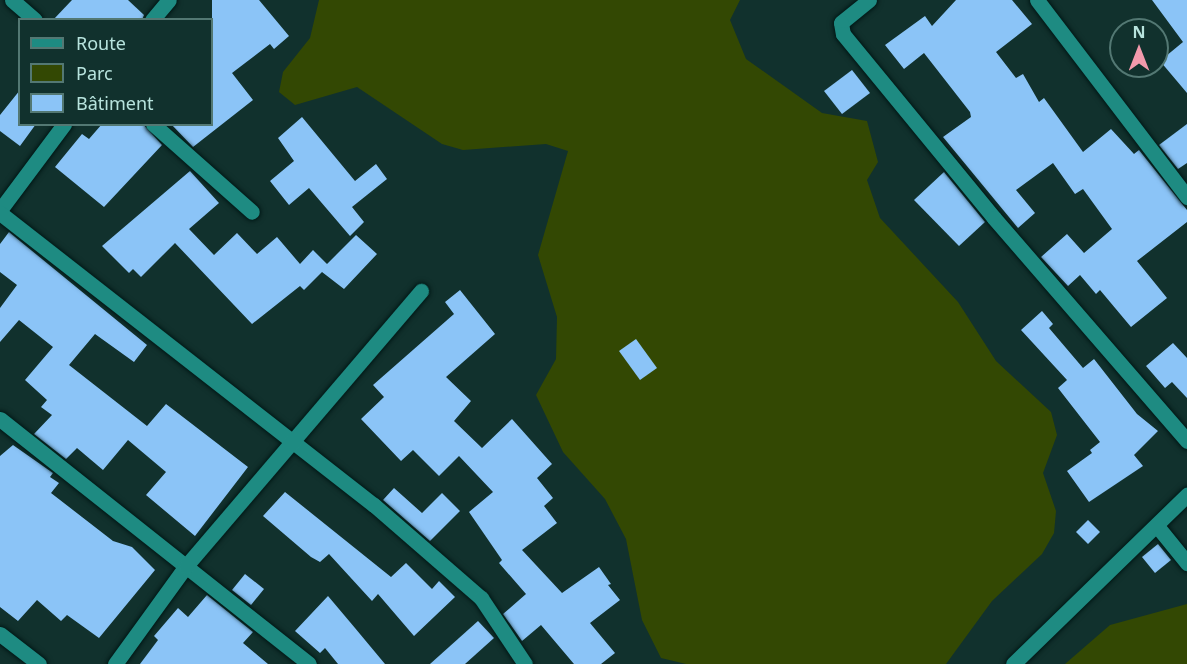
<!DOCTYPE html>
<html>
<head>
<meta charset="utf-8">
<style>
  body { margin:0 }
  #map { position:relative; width:1187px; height:664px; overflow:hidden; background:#11312d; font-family:"Noto Sans",sans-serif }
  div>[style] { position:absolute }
  .green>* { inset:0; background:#334803 }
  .building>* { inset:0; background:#8bc4f7 }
  .roads { filter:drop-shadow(0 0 2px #001816) drop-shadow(0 0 2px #001816) }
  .street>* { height:15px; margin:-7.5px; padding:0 7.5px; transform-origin:7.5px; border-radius:7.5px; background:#1e8b82 }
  span { translate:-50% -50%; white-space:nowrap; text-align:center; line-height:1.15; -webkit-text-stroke:6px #11312d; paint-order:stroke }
  .legend { position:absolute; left:18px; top:18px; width:195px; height:108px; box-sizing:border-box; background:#11312d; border:2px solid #537873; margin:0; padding:8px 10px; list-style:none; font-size:18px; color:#b7e3dd }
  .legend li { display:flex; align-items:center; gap:12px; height:30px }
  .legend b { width:30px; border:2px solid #537873 }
  .north { position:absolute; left:1109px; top:18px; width:60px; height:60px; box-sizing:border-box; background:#11312d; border:2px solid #537873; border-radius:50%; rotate:0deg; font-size:16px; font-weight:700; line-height:24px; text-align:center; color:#b7e3dd }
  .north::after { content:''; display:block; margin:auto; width:21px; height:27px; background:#f29aac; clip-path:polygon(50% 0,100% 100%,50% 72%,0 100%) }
</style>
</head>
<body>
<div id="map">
  <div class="green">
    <div style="clip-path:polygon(319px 0,740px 0,730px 20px,746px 59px,822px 113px,867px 121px,878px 162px,867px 180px,880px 218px,958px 302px,996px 361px,1051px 412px,1057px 435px,1043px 473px,1056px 511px,1054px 533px,1042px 554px,992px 601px,946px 664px,686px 664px,661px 658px,642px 620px,626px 539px,605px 499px,563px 452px,536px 395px,556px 359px,557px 317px,538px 255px,568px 151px,546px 144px,463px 150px,442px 144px,357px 87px,295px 105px,279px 92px,283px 72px,310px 38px)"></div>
    <div style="clip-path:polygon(1187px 604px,1187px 664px,1065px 664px,1110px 625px)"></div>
  </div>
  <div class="building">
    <div style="clip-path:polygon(72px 0,128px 0,144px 15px,142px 20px,53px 20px)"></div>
    <div style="clip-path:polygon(212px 0,259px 0,289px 36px,274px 49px,270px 44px,232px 73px,253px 100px,193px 147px,171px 124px,212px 124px)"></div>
    <div style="clip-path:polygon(956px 0,1012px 0,1032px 24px,996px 52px,1016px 78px,1023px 74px,1039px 102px,1044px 98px,1083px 152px,1111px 129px,1134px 154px,1139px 150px,1187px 210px,1187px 222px,1137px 261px,1167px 298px,1131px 327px,1100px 290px,1096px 294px,1080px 275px,1068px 286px,1041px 257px,1067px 234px,1084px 253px,1112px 229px,1083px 189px,1075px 194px,1053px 163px,1016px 190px,1035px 213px,1018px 228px,943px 137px,971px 117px,970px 112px,924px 53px,904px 69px,885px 45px,925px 16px,932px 26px)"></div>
    <div style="clip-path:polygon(1152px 0,1187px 0,1187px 93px,1160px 61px,1183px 42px)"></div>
    <div style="clip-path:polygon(852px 70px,870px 93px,842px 114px,824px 91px)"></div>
    <div style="clip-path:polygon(20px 90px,20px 124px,36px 124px,20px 146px,0 131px,0 115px)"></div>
    <div style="clip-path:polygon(302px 117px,355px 181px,376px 164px,387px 179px,352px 207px,364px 222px,350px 236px,309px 188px,289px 205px,270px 181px,294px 161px,278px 138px)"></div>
    <div style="clip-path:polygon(102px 124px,143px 124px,162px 145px,104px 207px,55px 167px,82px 134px,89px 139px)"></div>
    <div style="clip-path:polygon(1187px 124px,1187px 163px,1178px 169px,1159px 145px)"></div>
    <div style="clip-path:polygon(190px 171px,219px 203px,189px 229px,214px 255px,237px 233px,257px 254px,277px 237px,300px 264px,313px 250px,327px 264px,356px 235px,377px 254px,344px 289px,322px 272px,304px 290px,300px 286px,252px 324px,175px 243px,141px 277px,133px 269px,129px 273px,102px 246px)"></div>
    <div style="clip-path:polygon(944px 172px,985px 222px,959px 246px,914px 200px)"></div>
    <div style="clip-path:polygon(9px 232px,147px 345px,134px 362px,95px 334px,69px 365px,147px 426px,166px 404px,248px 467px,195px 536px,146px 495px,166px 472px,128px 440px,103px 470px,77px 448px,66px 459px,34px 434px,52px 415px,41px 407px,47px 400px,25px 380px,53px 347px,19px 320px,0 342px,0 308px,17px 285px,0 272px,0 244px)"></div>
    <div style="clip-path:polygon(460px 290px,495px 334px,446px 377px,471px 401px,454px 421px,482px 448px,512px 419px,552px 464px,537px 478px,553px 498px,544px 506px,557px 523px,522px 550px,562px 593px,599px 567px,611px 584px,608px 585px,620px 600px,590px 623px,615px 653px,601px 664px,574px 664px,541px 625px,522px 641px,503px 614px,526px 594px,499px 563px,502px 560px,469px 512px,493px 492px,459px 456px,439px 476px,413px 450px,401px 461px,361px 419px,384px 397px,373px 385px,454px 314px,445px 302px)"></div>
    <div style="clip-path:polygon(1042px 311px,1053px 324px,1049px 328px,1083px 368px,1094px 359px,1137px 414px,1158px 431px,1134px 455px,1143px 466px,1089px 502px,1067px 471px,1092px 453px,1090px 450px,1100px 442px,1058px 388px,1067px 380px,1021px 330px)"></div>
    <div style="clip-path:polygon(636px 339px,657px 368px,640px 380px,619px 351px)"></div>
    <div style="clip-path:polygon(1173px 343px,1187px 358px,1187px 398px,1172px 382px,1165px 388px,1146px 366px)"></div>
    <div style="clip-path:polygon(13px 445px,53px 473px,50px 477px,59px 483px,51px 493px,113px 541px,132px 547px,155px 570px,99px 638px,67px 615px,61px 621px,37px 600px,18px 621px,0 607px,0 456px)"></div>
    <div style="clip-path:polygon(394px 488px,422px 513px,442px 493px,460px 511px,430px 541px,383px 500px)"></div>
    <div style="clip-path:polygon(285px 492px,391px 577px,406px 563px,432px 589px,439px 581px,455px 597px,414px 636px,378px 594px,372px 601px,329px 554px,320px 562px,311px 557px,263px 516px)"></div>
    <div style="clip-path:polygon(1088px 520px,1100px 532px,1088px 544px,1076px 532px)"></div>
    <div style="clip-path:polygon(1158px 544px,1171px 560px,1155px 573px,1142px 557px)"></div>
    <div style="clip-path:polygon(245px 574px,264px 589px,251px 605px,232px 590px)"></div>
    <div style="clip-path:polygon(207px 595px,253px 632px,243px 643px,268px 664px,140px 664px,158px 640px,154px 636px,178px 608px,188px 617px)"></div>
    <div style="clip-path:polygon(328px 596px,355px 628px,385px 664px,338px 664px,325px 648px,320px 653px,295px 631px)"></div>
    <div style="clip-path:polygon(478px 621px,494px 638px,465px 664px,430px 664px)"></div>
  </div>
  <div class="roads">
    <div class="street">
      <div style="left:12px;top:0;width:30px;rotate:41deg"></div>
      <div style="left:869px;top:0;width:36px;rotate:141deg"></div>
      <div style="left:841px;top:23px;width:11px;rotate:80deg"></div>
      <div style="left:843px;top:34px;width:238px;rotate:50.6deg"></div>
      <div style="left:994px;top:218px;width:295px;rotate:49.1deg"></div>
      <div style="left:1037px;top:0;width:248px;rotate:52.7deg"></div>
      <div style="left:152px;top:20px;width:26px;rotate:-50deg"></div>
      <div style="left:153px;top:124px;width:132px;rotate:41.6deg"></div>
      <div style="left:0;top:210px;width:107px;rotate:-53.3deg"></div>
      <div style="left:0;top:213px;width:474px;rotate:38deg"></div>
      <div style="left:374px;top:505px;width:142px;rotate:41deg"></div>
      <div style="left:481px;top:598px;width:79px;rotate:56.3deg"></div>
      <div style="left:0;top:419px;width:394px;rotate:38.4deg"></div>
      <div style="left:1157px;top:526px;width:48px;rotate:51deg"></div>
      <div style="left:0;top:634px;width:49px;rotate:37.6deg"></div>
      <div style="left:115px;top:664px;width:121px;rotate:-54.1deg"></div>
      <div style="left:186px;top:566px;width:362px;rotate:-49.5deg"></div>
      <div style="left:1013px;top:664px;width:243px;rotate:-44.2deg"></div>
    </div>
  </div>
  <ul class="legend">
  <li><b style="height:8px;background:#1e8b82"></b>Route</li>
  <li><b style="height:16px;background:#334803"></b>Parc</li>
  <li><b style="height:16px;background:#8bc4f7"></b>Bâtiment</li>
  </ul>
  <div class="north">N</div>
</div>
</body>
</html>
